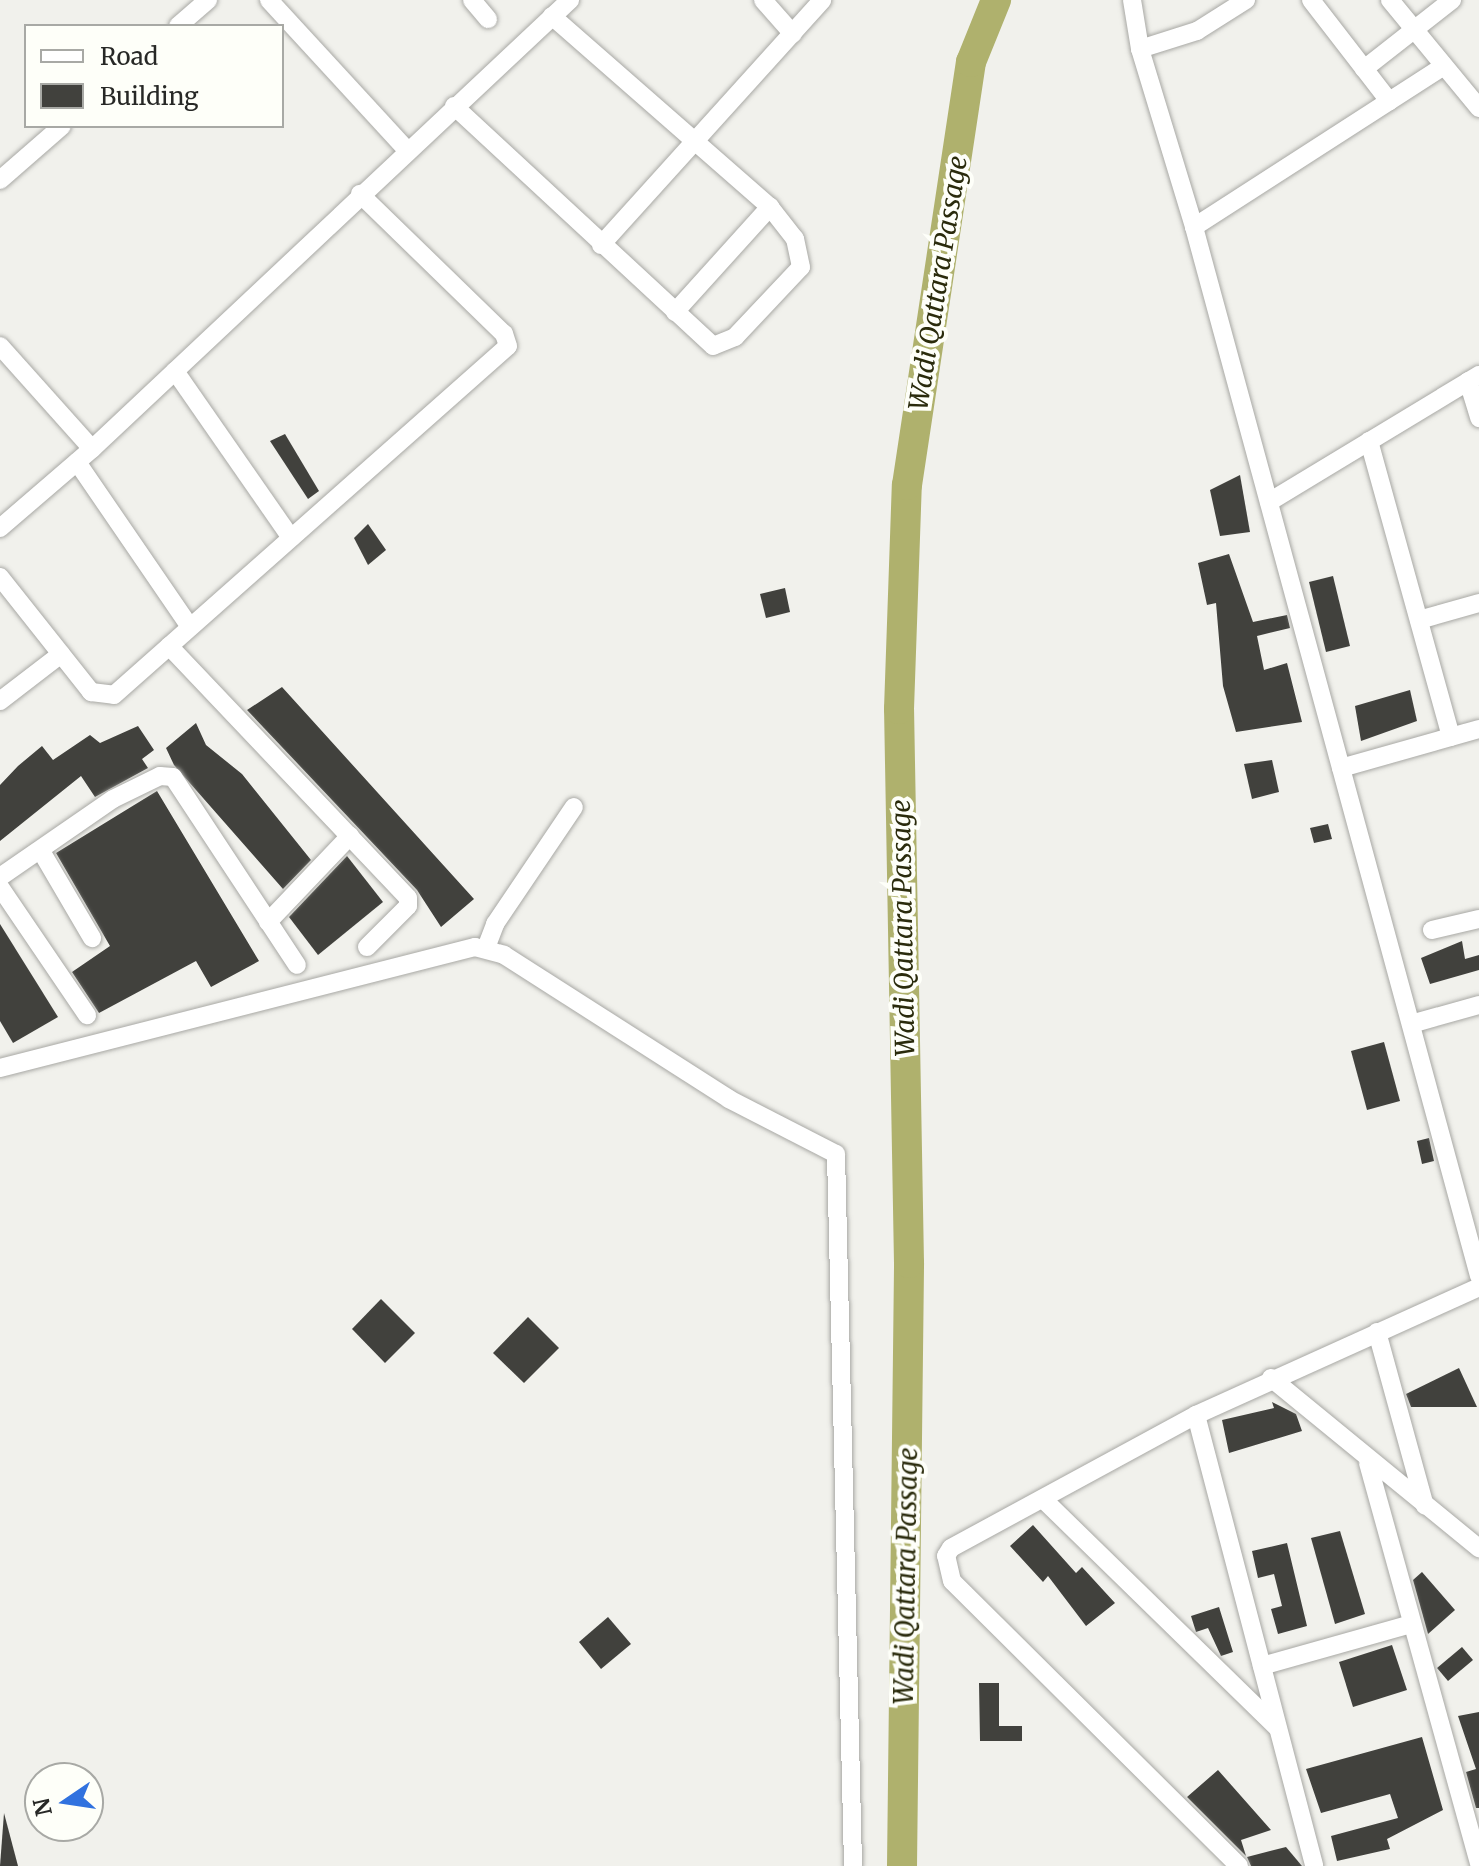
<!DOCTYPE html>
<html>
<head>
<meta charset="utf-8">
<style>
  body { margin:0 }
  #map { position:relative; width:1479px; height:1866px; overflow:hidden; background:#f1f1ec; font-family:Merriweather,serif }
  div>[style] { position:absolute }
  .river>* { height:30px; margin:-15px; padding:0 15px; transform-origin:15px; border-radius:15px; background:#afb16d }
  .building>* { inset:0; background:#41413d }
  .roads { filter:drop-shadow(0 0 2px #a8a8a4) drop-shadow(0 0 2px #a8a8a4) }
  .minor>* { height:18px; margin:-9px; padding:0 9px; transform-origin:9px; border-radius:9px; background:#fff }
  span { translate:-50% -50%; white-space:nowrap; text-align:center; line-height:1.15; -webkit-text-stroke:8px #fefff9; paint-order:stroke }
  .water-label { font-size:26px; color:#2a2b0c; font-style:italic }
  .legend { position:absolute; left:24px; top:24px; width:260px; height:104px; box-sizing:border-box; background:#fefff9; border:2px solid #a8a9a5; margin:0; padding:10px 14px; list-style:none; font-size:24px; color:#272826 }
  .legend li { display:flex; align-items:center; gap:16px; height:40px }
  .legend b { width:40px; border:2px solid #a8a9a5 }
  .north { position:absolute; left:24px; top:1762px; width:80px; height:80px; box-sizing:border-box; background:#fefff9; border:2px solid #a8a9a5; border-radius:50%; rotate:257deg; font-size:22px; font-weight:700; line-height:32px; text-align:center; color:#272826 }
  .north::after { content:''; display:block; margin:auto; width:28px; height:36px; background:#3172df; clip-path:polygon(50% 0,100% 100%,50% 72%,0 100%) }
</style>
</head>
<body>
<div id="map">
  <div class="river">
    <div style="left:902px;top:1866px;width:603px;rotate:-89.33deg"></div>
    <div style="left:909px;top:1263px;width:554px;rotate:-91.03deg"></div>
    <div style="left:899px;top:709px;width:224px;rotate:-88deg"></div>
    <div style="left:907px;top:485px;width:428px;rotate:-81.4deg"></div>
    <div style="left:971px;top:62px;width:67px;rotate:-68deg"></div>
  </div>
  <div class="building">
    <div style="clip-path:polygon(285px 434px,319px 491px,308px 499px,270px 441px)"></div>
    <div style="clip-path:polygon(1240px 475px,1250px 532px,1220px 536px,1210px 490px)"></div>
    <div style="clip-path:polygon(368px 524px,386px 550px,368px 565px,354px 538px)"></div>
    <div style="clip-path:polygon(1229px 554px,1253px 622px,1287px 615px,1290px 628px,1257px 636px,1264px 670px,1287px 663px,1302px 722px,1236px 732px,1223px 686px,1216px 603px,1207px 605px,1198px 563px)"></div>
    <div style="clip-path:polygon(1333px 576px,1350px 646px,1326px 652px,1309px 582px)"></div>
    <div style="clip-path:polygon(785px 588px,790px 612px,766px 618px,760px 594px)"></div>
    <div style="clip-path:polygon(282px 687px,474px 899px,441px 927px,417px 890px,247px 710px)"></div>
    <div style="clip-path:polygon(1410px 690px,1417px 721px,1361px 741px,1355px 706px)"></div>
    <div style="clip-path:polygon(196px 723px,206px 745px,242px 774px,311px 860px,283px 889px,174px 765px,166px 748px)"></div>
    <div style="clip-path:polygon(138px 726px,154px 750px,142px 759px,148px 768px,95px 797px,81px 776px,0 841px,0 785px,18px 766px,42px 746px,53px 760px,90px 735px,100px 743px)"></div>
    <div style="clip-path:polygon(1272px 760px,1279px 792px,1252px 799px,1244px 764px)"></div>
    <div style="clip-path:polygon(157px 791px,259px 961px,211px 987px,196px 961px,99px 1013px,72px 972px,110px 946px,56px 853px)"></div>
    <div style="clip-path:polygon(1328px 824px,1332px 839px,1314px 843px,1310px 828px)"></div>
    <div style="clip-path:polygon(347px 856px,383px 902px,318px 955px,289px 917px)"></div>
    <div style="clip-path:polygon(0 924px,58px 1017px,13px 1043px,0 1021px)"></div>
    <div style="clip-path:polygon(1462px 941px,1465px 959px,1479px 955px,1479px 970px,1430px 984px,1421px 958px)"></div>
    <div style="clip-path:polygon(1384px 1042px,1400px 1101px,1367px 1110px,1351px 1051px)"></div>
    <div style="clip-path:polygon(1429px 1138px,1434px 1161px,1422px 1164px,1417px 1141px)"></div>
    <div style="clip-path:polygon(381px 1299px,415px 1333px,385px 1363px,352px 1329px)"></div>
    <div style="clip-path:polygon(528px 1317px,559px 1348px,524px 1383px,493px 1353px)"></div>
    <div style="clip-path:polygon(1459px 1368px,1477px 1407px,1411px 1407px,1406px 1394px)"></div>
    <div style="clip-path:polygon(1272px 1402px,1296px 1414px,1302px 1431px,1229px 1453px,1222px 1420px,1274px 1408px)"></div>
    <div style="clip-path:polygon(1033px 1525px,1076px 1573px,1082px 1567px,1115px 1603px,1086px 1626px,1048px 1576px,1043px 1582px,1010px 1546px)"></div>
    <div style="clip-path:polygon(1340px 1531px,1365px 1614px,1335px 1624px,1311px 1538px)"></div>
    <div style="clip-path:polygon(1287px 1543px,1307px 1626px,1278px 1634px,1271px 1609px,1282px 1606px,1274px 1574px,1258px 1578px,1252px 1551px)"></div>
    <div style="clip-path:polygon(1422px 1572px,1455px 1610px,1428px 1634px,1413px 1580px)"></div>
    <div style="clip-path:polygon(1219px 1607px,1233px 1652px,1221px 1656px,1208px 1628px,1196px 1632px,1191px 1616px)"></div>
    <div style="clip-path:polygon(608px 1617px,631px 1644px,601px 1669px,579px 1642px)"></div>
    <div style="clip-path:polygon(1392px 1645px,1407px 1690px,1353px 1707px,1339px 1662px)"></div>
    <div style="clip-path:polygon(1462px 1647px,1473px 1660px,1448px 1681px,1437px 1668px)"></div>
    <div style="clip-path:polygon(979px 1683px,999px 1683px,999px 1726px,1022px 1726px,1022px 1741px,980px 1741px)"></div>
    <div style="clip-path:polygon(1479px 1712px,1479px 1808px,1476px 1808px,1466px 1772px,1476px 1769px,1458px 1716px)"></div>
    <div style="clip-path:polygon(1422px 1737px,1443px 1810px,1387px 1839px,1390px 1849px,1337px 1861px,1331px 1836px,1398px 1818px,1390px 1794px,1321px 1813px,1306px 1769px)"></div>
    <div style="clip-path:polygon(1218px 1770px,1271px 1830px,1241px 1840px,1246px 1856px,1187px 1797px)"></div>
    <div style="clip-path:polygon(4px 1813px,18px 1866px,0 1866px)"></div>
    <div style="clip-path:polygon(1286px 1847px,1302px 1866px,1251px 1866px,1247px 1857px)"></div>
  </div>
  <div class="roads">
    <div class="minor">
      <div style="left:269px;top:0;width:202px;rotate:47.4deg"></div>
      <div style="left:472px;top:0;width:25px;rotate:50deg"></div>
      <div style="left:763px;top:0;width:45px;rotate:48.6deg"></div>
      <div style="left:1132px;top:0;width:50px;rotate:80.7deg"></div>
      <div style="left:1140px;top:49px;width:186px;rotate:73.1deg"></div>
      <div style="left:1194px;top:227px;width:1087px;rotate:74.8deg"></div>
      <div style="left:1311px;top:0;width:128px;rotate:52.3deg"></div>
      <div style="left:1390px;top:0;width:140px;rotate:50.5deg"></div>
      <div style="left:178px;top:26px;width:40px;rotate:-41deg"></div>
      <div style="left:1140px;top:49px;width:60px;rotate:-17.5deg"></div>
      <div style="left:1197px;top:31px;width:58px;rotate:-32.3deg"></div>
      <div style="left:1364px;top:69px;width:112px;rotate:-38.1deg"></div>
      <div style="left:454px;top:106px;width:353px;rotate:42.8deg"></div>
      <div style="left:713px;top:346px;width:24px;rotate:-22deg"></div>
      <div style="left:735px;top:337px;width:96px;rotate:-46.7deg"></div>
      <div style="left:801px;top:267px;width:29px;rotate:-102deg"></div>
      <div style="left:795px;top:239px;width:41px;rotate:-128deg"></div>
      <div style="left:770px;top:207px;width:290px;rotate:-138.8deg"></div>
      <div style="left:0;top:180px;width:82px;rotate:-41.1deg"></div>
      <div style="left:1194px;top:227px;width:297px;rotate:-32.8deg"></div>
      <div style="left:601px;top:245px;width:330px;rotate:-47.9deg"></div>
      <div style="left:675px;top:312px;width:142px;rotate:-47.9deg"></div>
      <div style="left:0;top:346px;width:138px;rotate:48.2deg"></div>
      <div style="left:175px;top:371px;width:203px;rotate:55.2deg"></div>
      <div style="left:1468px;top:381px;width:39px;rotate:73deg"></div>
      <div style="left:1369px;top:441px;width:307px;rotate:74.5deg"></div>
      <div style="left:77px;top:462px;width:200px;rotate:55.6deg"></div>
      <div style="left:1269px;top:502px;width:245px;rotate:-31.2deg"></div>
      <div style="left:0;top:528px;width:121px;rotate:-40.7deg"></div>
      <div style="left:92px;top:449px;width:656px;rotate:-43.21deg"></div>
      <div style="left:0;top:577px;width:147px;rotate:51.6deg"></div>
      <div style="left:91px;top:692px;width:23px;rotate:7deg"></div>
      <div style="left:114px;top:695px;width:526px;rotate:-41.53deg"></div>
      <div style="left:508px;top:346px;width:13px;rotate:-108deg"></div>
      <div style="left:504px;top:334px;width:201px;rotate:-135.8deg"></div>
      <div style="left:1419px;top:620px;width:62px;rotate:-15.8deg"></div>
      <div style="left:169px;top:646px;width:347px;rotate:46.5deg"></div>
      <div style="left:408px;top:898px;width:8px;rotate:90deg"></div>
      <div style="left:408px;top:906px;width:58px;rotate:135deg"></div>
      <div style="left:0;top:701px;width:77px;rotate:-37.6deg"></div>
      <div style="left:1341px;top:768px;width:143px;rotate:-15.8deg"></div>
      <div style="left:41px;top:851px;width:101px;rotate:59.6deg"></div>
      <div style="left:0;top:877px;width:137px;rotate:-34.6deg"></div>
      <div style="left:113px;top:799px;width:52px;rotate:-26.1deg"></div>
      <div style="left:160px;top:776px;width:13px;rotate:4deg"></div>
      <div style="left:173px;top:777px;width:225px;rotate:56.6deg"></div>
      <div style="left:0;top:887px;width:155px;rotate:55.8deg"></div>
      <div style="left:268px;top:922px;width:119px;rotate:-46.4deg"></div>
      <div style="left:1432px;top:930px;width:48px;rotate:-13.2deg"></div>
      <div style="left:486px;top:948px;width:26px;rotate:-69deg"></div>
      <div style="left:495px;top:924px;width:141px;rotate:-56deg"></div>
      <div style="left:1411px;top:1024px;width:71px;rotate:-15.6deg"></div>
      <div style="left:0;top:1068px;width:490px;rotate:-14.3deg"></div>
      <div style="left:475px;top:947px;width:30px;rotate:15deg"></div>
      <div style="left:504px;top:955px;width:267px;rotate:32.6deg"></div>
      <div style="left:729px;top:1099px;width:120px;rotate:27.2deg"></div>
      <div style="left:836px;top:1154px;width:712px;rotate:88.63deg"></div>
      <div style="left:1377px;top:1332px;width:180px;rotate:74.6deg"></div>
      <div style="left:1271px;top:1378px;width:269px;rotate:39.3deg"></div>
      <div style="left:1196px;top:1415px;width:466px;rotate:75.3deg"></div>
      <div style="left:1368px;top:1463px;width:416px;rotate:74.5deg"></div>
      <div style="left:1045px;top:1501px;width:325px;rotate:44.3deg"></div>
      <div style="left:1262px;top:1666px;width:152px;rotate:-15.7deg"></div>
      <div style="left:1239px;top:1866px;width:404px;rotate:-135.2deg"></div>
      <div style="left:952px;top:1581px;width:26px;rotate:-103deg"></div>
      <div style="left:946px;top:1556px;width:9px;rotate:-58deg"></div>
      <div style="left:951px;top:1548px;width:279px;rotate:-28.5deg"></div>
      <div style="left:1196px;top:1415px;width:311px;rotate:-24.3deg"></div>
    </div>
  </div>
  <div class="water-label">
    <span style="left:938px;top:283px;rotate:-81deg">Wadi Qattara Passage</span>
    <span style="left:903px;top:928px;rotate:-91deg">Wadi Qattara Passage</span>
    <span style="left:906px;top:1576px;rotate:-89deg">Wadi Qattara Passage</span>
  </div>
  <ul class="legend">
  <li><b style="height:10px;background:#fff"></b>Road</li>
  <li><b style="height:22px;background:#41413d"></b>Building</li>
  </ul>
  <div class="north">N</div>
</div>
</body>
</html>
